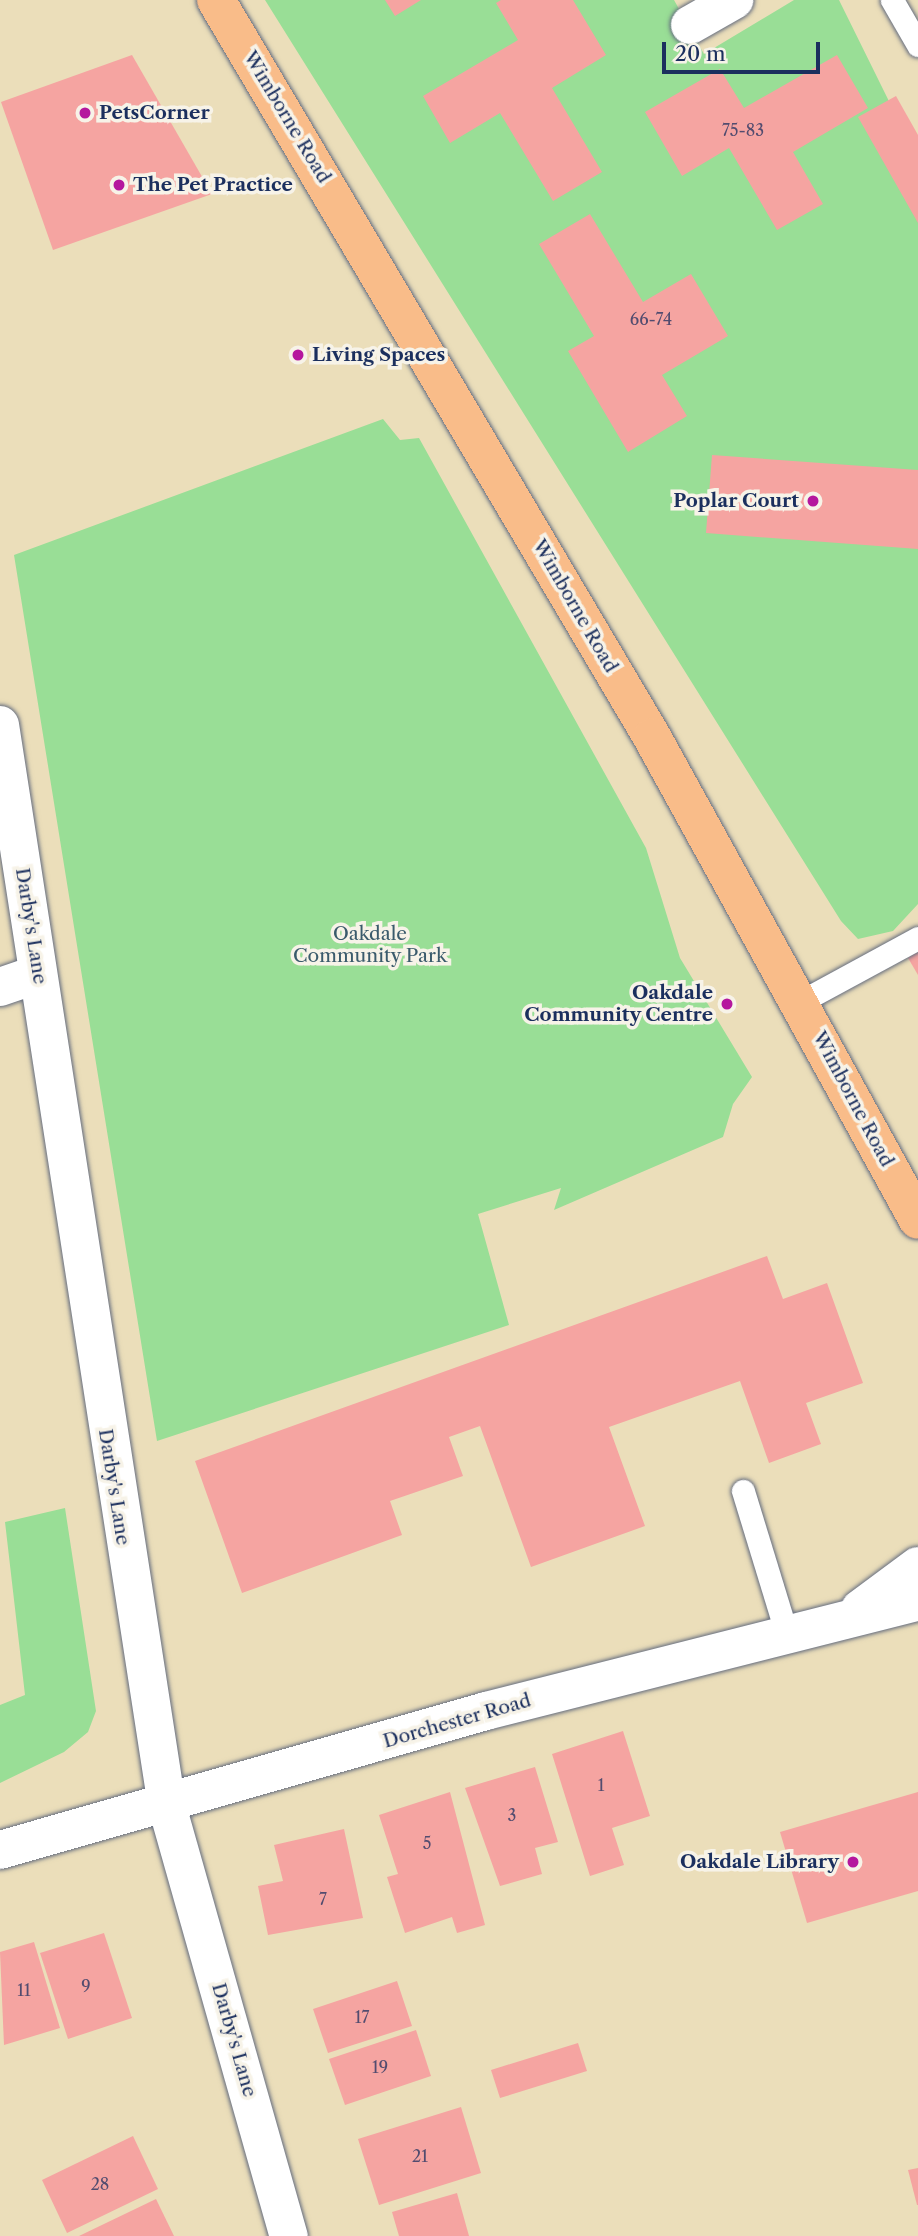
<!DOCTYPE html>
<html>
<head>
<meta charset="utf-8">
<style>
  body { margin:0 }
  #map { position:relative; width:918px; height:2236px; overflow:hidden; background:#ebdeba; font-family:"Libre Caslon Text",serif }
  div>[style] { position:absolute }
  .green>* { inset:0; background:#99de96 }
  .building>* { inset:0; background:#f5a4a1 }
  .roads { filter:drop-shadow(0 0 2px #646c7e) drop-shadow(0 0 2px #646c7e) }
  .service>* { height:23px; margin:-11.5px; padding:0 11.5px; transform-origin:11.5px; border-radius:11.5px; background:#fff }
  .minor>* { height:38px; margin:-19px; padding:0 19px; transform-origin:19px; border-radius:19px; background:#fff }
  .tertiary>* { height:38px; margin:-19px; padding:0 19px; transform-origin:19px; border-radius:19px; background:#fff }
  .trunk>* { height:38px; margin:-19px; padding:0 19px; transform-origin:19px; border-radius:19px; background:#f9bc89 }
  .dots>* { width:19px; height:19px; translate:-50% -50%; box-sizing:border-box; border:4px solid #f7f3e8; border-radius:50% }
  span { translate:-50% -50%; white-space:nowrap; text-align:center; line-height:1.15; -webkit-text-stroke:7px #f7f3e8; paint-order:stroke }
  .number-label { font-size:16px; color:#524c6f }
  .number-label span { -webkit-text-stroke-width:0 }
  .poi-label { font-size:19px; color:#1b2f5e; font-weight:700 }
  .left { translate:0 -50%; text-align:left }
  .right { translate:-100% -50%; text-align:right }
  .street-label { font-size:19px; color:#1b2f5e }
  .park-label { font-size:19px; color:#3a5b6c }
  .scale { position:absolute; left:662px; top:42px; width:158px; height:32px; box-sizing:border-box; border:4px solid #1b2f5e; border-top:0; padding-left:9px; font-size:21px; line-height:24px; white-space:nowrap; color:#1b2f5e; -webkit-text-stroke:5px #f7f3e8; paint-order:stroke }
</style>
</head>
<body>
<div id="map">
  <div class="green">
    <div style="clip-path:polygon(265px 0,674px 0,704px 54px,794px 0,839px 0,918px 160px,918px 904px,893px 931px,858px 939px,841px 921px)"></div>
    <div style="clip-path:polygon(383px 419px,400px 440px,419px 438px,646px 848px,680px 958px,752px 1077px,733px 1104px,723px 1137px,554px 1210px,561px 1188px,478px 1214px,509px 1325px,157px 1441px,14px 555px)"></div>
    <div style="clip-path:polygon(65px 1508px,96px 1711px,88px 1732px,64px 1752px,0 1783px,0 1705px,25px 1695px,5px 1522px)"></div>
  </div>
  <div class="building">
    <div style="clip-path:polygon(385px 0,421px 0,395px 16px)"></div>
    <div style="clip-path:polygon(501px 0,573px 0,606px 55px,552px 88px,602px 172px,553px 201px,500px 113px,450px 143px,423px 96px,518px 40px,496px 3px)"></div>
    <div style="clip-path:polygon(132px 55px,212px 194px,53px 250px,1px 102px)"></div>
    <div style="clip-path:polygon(837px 55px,868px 108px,793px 152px,823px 204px,777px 230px,729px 148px,682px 176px,645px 112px,720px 69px,744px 108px)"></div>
    <div style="clip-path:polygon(896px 96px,918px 135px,918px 223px,858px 117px)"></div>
    <div style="clip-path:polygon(590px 214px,643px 302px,691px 274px,728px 336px,662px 375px,687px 416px,628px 452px,568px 351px,594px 336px,539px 244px)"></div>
    <div style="clip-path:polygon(712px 455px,918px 470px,918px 549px,706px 533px)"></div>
    <div style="clip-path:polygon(918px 952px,918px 975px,908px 958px)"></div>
    <div style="clip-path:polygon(767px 1256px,783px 1299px,827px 1283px,863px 1383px,806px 1403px,821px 1444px,769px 1463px,740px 1381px,609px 1427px,645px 1526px,531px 1567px,480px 1426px,449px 1437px,463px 1476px,390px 1501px,402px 1535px,242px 1593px,195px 1461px)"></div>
    <div style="clip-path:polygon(623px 1731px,650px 1816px,612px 1828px,624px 1865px,590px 1876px,552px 1754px)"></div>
    <div style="clip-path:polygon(535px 1767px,558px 1842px,535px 1848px,542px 1874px,500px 1886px,465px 1788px)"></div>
    <div style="clip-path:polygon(450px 1792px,485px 1925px,457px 1933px,452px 1917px,405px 1933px,387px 1877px,398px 1874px,379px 1815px)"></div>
    <div style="clip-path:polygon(918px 1792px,918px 1891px,807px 1923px,780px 1832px)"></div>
    <div style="clip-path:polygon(344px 1829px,363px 1918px,268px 1935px,258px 1886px,283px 1881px,274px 1845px)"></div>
    <div style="clip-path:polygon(104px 1933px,132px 2018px,68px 2039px,40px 1953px)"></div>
    <div style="clip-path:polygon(34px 1942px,60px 2028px,4px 2045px,0 1952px)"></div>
    <div style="clip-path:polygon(397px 1981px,412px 2026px,328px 2053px,313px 2009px)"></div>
    <div style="clip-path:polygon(416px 2030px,431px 2076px,345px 2105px,329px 2059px)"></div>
    <div style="clip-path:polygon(578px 2043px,587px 2071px,500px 2098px,491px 2070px)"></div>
    <div style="clip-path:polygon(461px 2107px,481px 2173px,379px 2205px,358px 2139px)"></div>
    <div style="clip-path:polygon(133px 2136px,158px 2189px,67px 2233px,42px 2180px)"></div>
    <div style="clip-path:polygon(918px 2168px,918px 2205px,917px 2205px,908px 2170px)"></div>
    <div style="clip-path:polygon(457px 2193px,469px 2236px,399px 2236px,392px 2212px)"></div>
    <div style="clip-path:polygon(156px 2199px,174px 2236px,79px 2236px)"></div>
  </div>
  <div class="roads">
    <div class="service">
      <div style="left:892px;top:0;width:52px;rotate:60deg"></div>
      <div style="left:800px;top:1002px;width:134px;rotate:-28.5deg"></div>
      <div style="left:743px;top:1491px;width:147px;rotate:73deg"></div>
    </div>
    <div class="minor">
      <div style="left:690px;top:25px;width:51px;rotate:-29.6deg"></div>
      <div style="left:0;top:725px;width:1094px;rotate:81.22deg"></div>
      <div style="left:167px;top:1806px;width:447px;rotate:74.2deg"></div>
      <div style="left:0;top:987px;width:40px;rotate:-18.9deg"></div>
    </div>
    <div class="tertiary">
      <div style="left:860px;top:1609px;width:72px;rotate:-36.6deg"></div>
      <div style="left:0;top:1850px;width:505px;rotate:-15.96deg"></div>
      <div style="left:486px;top:1711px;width:446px;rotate:-14.2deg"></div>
    </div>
    <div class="trunk">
      <div style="left:216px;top:0;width:856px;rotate:59.39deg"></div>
      <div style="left:652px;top:737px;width:551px;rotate:61.16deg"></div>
    </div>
  </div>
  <div class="dots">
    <div style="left:85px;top:113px;background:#b5179e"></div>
    <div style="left:119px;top:185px;background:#b5179e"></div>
    <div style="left:298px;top:355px;background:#b5179e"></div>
    <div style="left:813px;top:501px;background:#b5179e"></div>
    <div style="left:727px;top:1004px;background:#b5179e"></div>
    <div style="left:853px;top:1862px;background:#b5179e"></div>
  </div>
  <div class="number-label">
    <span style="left:743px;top:130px">75-83</span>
    <span style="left:651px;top:319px">66-74</span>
    <span style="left:601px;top:1785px">1</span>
    <span style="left:512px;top:1815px">3</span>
    <span style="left:427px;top:1843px">5</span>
    <span style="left:323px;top:1899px">7</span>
    <span style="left:86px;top:1986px">9</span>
    <span style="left:24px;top:1990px">11</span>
    <span style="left:362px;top:2017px">17</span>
    <span style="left:380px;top:2067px">19</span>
    <span style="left:420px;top:2156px">21</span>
    <span style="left:100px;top:2184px">28</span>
  </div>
  <div class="poi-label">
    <span class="left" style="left:99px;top:113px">PetsCorner</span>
    <span class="left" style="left:133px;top:185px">The Pet Practice</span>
    <span class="left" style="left:312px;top:355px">Living Spaces</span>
    <span class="right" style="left:799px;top:501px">Poplar Court</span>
    <span class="right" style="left:713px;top:1004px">Oakdale<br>Community Centre</span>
    <span class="right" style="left:839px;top:1862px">Oakdale Library</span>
  </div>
  <div class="street-label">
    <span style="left:287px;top:117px;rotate:59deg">Wimborne Road</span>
    <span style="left:575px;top:606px;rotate:60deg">Wimborne Road</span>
    <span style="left:31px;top:926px;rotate:81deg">Darby's Lane</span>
    <span style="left:853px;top:1099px;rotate:62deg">Wimborne Road</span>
    <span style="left:114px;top:1487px;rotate:81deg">Darby's Lane</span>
    <span style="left:457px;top:1721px;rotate:-16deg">Dorchester Road</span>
    <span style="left:234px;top:2040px;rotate:74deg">Darby's Lane</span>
  </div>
  <div class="park-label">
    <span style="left:370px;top:945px">Oakdale<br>Community Park</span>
  </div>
  <div class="scale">20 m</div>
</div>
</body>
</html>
